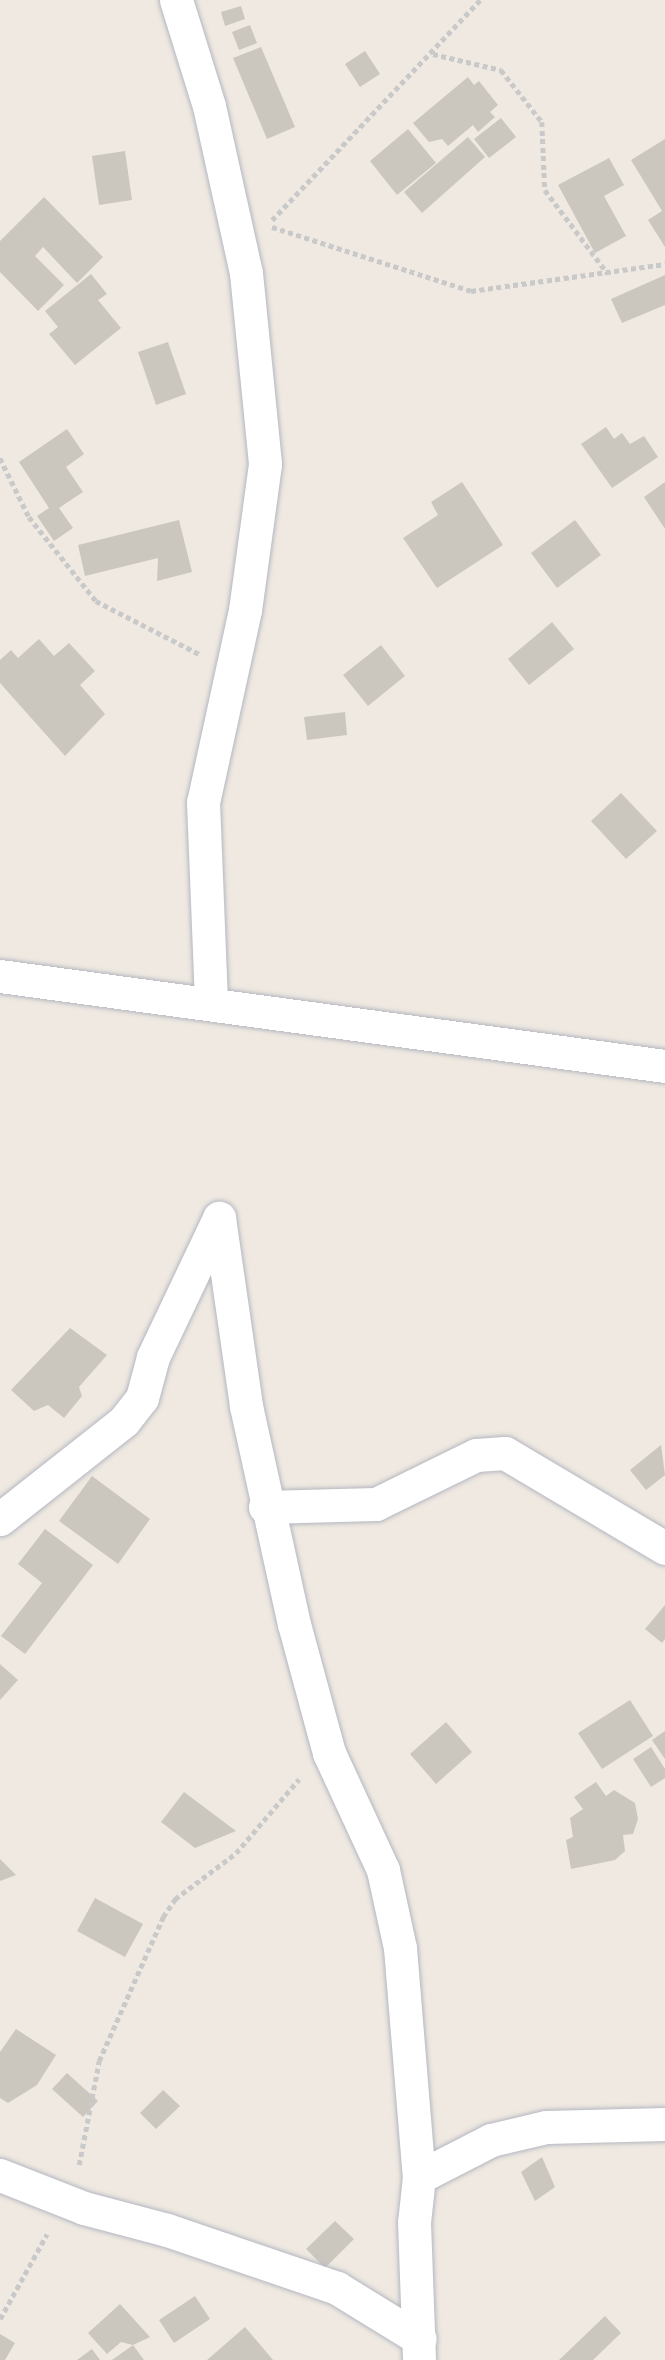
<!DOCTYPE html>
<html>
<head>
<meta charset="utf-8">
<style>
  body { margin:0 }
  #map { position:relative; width:665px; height:2360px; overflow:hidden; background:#efe9e1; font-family:"Open Sans",sans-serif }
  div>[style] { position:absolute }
  .building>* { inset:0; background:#cbc7bf }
  .path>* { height:4.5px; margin-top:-2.25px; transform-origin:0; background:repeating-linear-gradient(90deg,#c9c9c9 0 5px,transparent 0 8.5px) }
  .roads { filter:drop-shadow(0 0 2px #b4b7c1) drop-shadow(0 0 2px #b4b7c1) }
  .street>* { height:33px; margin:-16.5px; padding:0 16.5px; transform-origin:16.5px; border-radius:16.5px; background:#fff }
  span { translate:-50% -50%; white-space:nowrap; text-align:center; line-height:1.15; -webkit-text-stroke:7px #fff; paint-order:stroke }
</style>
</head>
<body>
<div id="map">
  <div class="building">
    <div style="clip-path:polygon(241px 6px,245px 19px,225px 26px,221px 12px)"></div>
    <div style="clip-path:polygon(250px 25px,257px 43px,239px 50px,232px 32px)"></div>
    <div style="clip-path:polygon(261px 47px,295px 127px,267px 139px,233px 58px)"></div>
    <div style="clip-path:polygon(365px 51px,380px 74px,360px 87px,345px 64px)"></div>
    <div style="clip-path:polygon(468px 77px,474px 85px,479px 81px,498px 105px,490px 112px,495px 117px,478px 132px,473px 125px,448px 146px,442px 139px,429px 142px,413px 123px)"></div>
    <div style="clip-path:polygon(501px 118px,516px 137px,489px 158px,474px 139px)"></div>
    <div style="clip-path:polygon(408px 129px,436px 163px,397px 195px,370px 161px)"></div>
    <div style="clip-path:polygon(468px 137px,485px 157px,422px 213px,404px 192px)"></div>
    <div style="clip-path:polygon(665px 139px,665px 247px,648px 220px,662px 211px,631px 160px)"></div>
    <div style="clip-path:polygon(125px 151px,132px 200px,99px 205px,92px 156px)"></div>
    <div style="clip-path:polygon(609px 158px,624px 185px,604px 196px,626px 236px,595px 253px,558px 185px)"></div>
    <div style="clip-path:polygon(44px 197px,103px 257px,77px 283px,43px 247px,35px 256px,64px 285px,38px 311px,0 272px,0 241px)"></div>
    <div style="clip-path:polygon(91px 274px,107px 294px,98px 300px,121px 328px,75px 365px,49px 334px,58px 327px,45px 311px)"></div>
    <div style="clip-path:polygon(665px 275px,665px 305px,622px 323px,611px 299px)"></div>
    <div style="clip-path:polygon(168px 342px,186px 394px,156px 405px,138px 352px)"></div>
    <div style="clip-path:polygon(606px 427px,614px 439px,622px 433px,630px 444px,644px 436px,658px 457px,612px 488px,581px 444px)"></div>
    <div style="clip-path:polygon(67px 429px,84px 454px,66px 467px,83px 492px,59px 508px,73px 528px,54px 541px,37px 516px,49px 508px,19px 462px)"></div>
    <div style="clip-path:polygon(462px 482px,503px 545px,437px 588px,403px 538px,438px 515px,431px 502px)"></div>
    <div style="clip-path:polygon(665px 482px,665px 529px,644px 497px)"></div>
    <div style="clip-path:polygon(179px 520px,192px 572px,157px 581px,158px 558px,85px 576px,78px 545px)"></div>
    <div style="clip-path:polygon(575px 520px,601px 555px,557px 588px,531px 553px)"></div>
    <div style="clip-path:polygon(552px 622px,574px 649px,529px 685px,508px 659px)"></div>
    <div style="clip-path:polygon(39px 639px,54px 656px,69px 643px,95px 671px,80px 685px,105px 714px,65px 756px,0 683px,0 660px,11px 650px,18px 658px)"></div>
    <div style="clip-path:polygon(381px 645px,405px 676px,368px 706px,343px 675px)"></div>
    <div style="clip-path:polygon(345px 712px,347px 735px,307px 740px,304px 717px)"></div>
    <div style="clip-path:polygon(621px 793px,657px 831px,626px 859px,591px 821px)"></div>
    <div style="clip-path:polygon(70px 1328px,107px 1355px,79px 1387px,82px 1396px,64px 1418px,48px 1405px,34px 1411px,11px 1390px)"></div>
    <div style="clip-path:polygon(661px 1445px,665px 1475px,646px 1490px,630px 1470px)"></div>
    <div style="clip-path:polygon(92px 1476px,150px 1519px,118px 1564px,59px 1521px)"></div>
    <div style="clip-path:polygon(45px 1529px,93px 1565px,25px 1654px,1px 1636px,42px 1583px,18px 1564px)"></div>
    <div style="clip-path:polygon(665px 1605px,665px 1639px,662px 1643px,645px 1629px)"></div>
    <div style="clip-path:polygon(0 1664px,18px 1680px,0 1700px)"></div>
    <div style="clip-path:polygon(630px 1700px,653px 1736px,602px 1769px,578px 1733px)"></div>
    <div style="clip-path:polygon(446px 1722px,472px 1752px,436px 1784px,410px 1754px)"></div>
    <div style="clip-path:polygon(665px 1731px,665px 1759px,652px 1740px)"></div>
    <div style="clip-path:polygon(651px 1747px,665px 1769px,665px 1778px,651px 1787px,633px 1759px)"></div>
    <div style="clip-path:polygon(596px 1782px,606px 1796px,614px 1790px,635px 1803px,638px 1819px,633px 1834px,623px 1835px,625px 1851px,615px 1860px,571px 1869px,566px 1840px,573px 1837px,570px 1818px,583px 1809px,574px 1797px)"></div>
    <div style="clip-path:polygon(184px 1792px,236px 1831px,195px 1848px,161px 1822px)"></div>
    <div style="clip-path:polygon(0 1859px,16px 1875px,0 1881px)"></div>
    <div style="clip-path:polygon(95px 1898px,143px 1924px,125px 1957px,77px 1931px)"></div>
    <div style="clip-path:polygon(16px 2029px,56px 2055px,37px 2085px,8px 2103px,0 2098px,0 2052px)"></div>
    <div style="clip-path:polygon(67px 2073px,98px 2101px,83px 2117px,52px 2089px)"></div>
    <div style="clip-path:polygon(163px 2090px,180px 2106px,156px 2129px,140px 2113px)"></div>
    <div style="clip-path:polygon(542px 2157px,555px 2187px,535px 2201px,521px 2172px)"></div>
    <div style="clip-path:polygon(335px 2221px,354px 2239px,325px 2268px,306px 2249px)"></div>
    <div style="clip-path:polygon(195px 2296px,210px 2319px,174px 2343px,159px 2320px)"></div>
    <div style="clip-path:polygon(120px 2304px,150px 2337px,133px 2345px,144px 2360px,112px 2360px,133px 2345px,121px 2342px,107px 2354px,88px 2333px)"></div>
    <div style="clip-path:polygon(605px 2316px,621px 2333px,593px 2360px,559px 2360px)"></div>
    <div style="clip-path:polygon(245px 2327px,273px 2360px,207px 2360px)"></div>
    <div style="clip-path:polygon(0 2334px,15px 2343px,5px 2360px,0 2360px)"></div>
    <div style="clip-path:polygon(92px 2349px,100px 2360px,77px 2360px)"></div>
  </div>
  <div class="path">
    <div style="left:433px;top:54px;width:70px;rotate:13.2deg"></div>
    <div style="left:501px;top:70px;width:66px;rotate:51.7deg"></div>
    <div style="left:542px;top:122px;width:68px;rotate:87.5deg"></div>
    <div style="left:545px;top:190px;width:105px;rotate:53.1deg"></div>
    <div style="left:272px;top:220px;width:303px;rotate:-46.6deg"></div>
    <div style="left:272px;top:227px;width:209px;rotate:17.8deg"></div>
    <div style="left:471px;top:291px;width:196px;rotate:-7.9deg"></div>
    <div style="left:0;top:458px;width:66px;rotate:63.8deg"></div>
    <div style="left:29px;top:517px;width:107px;rotate:51.4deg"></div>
    <div style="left:96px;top:601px;width:116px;rotate:27.2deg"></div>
    <div style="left:79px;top:2165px;width:106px;rotate:-79.1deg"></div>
    <div style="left:99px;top:2061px;width:158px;rotate:-66deg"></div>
    <div style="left:163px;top:1917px;width:22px;rotate:-56deg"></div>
    <div style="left:175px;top:1899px;width:76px;rotate:-37deg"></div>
    <div style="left:236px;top:1853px;width:97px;rotate:-49.6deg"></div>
    <div style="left:0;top:2319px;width:97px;rotate:-61.1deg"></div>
  </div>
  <div class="roads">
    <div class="street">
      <div style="left:176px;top:0;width:111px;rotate:72.7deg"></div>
      <div style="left:209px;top:106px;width:171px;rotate:77.5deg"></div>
      <div style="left:246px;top:273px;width:192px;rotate:84.3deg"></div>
      <div style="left:265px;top:464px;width:147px;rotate:97.8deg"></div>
      <div style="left:245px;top:610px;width:197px;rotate:102.3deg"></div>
      <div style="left:203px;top:802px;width:202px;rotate:87.7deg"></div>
      <div style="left:0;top:976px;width:671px;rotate:7.71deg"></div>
      <div style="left:219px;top:1218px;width:190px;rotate:81.8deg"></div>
      <div style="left:246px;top:1406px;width:223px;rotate:77.6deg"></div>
      <div style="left:294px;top:1624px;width:134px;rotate:74.8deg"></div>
      <div style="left:329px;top:1753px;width:129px;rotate:65.2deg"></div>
      <div style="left:383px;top:1870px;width:80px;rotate:77.7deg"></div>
      <div style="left:400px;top:1948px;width:230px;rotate:85.3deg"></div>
      <div style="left:419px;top:2177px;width:45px;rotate:96.3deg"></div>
      <div style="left:414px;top:2222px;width:138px;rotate:87.9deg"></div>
      <div style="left:265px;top:1507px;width:111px;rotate:-1.5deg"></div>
      <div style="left:376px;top:1504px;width:111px;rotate:-26.1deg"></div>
      <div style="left:476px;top:1455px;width:29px;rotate:-4deg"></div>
      <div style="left:505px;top:1453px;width:186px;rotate:30.7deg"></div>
      <div style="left:0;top:1519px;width:158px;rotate:-38.3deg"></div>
      <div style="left:124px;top:1421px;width:29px;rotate:-52deg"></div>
      <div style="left:142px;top:1398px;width:42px;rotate:-75deg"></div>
      <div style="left:153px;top:1357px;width:154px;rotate:-64.6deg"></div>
      <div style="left:0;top:2175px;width:90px;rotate:21.4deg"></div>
      <div style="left:84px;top:2208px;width:86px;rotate:14.8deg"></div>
      <div style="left:167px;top:2230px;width:180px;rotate:18.8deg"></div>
      <div style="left:337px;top:2288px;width:97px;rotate:31.6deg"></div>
      <div style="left:419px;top:2177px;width:81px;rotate:-27.2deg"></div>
      <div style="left:491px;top:2140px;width:57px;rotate:-13.3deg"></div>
      <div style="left:546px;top:2127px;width:119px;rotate:-1.4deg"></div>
    </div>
  </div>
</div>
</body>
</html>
